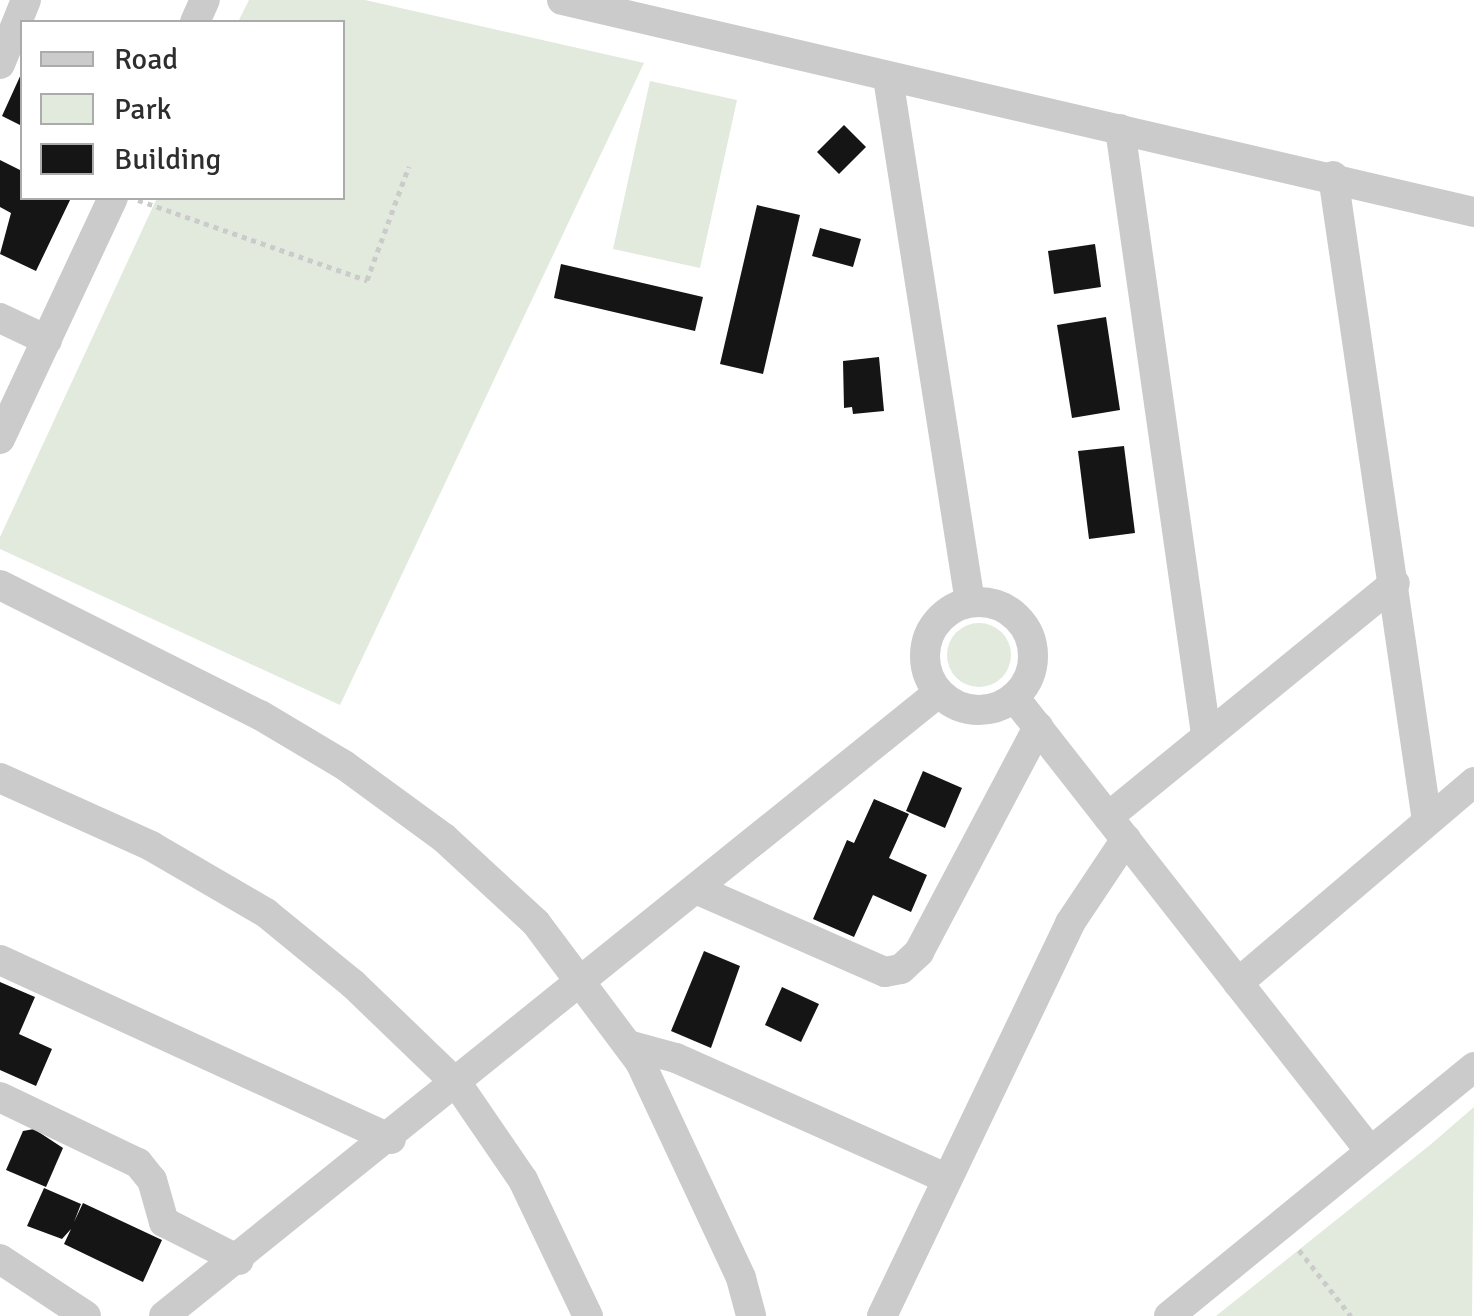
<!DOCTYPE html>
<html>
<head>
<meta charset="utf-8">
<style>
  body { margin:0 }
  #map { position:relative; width:1474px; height:1316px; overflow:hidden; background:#fff; font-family:Signika,sans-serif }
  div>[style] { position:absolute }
  .green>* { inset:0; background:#e1eadd }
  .round { border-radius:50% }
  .building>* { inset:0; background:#151515 }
  .path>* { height:5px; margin-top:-2.5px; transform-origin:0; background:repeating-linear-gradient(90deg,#cbcbcb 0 5px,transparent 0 10px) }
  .minor>* { height:30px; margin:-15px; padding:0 15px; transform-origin:15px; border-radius:15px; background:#cbcbcb }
  .minor>.ring { margin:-15px; padding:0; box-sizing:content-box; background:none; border:30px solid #cbcbcb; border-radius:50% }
  span { translate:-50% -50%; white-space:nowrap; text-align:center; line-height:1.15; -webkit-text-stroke:10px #fff; paint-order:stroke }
  .legend { position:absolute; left:20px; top:20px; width:325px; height:180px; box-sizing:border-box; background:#fff; border:2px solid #ababab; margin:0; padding:12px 18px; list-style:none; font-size:30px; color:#2e2e2e }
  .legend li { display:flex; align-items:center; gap:20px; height:50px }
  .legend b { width:50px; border:2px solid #ababab }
</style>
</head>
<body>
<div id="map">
  <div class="green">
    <div style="clip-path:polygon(249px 0,365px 0,644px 63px,340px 705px,0 549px,0 537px,157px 198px,342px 198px,342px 22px,238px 22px)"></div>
    <div style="clip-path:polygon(650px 81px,737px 100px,700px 268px,613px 249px)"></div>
    <div class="round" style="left:947px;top:623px;width:64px;height:64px"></div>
    <div style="clip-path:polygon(1474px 1107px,1472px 1316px,1216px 1316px,1430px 1145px)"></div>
  </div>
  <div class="building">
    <div style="clip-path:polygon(22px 72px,22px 126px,2px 116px)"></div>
    <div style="clip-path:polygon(844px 125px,866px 147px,839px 174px,817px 152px)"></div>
    <div style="clip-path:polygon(0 160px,22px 171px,22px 198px,71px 198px,36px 271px,0 254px,11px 213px,0 207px)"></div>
    <div style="clip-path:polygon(757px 205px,800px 215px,763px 374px,720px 364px)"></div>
    <div style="clip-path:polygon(820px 228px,861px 239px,853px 267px,812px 256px)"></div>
    <div style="clip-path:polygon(1095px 244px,1101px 287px,1054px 294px,1048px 251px)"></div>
    <div style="clip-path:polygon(561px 264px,703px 297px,695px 331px,554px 298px)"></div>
    <div style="clip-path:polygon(1106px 317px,1120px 410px,1072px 418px,1057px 325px)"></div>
    <div style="clip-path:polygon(879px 357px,884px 411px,853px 414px,852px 407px,844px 408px,843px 361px)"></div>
    <div style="clip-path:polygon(1124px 446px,1135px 533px,1089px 539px,1078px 451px)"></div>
    <div style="clip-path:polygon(923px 771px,962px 788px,945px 828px,906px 811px)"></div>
    <div style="clip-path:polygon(874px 799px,909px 814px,889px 858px,927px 875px,911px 912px,873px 895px,854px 937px,813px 919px,847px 840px,854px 843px)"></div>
    <div style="clip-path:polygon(704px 951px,740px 966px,711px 1048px,671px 1031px)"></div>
    <div style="clip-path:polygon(0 982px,35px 997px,19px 1034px,52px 1049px,36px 1086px,0 1070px)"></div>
    <div style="clip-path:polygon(782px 987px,819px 1004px,801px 1042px,765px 1025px)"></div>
    <div style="clip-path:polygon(34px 1129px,63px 1148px,46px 1187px,6px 1170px,23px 1131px)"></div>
    <div style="clip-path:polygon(44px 1188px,81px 1204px,74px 1222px,83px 1203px,162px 1240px,143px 1282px,64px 1244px,71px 1229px,62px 1239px,27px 1226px)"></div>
  </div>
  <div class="path">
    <div style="left:138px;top:200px;width:243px;rotate:19.3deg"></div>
    <div style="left:367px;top:280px;width:121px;rotate:-69.8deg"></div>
    <div style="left:1299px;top:1250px;width:84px;rotate:51.8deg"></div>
  </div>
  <div class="minor">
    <div style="left:562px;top:0;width:936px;rotate:13.09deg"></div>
    <div style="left:195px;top:22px;width:24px;rotate:-66deg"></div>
    <div style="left:0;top:64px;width:69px;rotate:-67.9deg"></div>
    <div style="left:888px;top:78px;width:530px;rotate:81.11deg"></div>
    <div style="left:1120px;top:129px;width:611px;rotate:81.91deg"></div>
    <div style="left:1333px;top:176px;width:652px;rotate:81.71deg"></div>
    <div style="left:0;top:318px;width:52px;rotate:25.1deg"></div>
    <div style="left:0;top:439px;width:266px;rotate:-64.9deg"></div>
    <div style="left:0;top:585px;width:291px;rotate:26.6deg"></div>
    <div style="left:260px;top:715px;width:98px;rotate:30.8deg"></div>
    <div style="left:344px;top:765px;width:124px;rotate:36.1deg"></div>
    <div style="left:444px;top:838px;width:125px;rotate:42.7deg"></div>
    <div style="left:536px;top:923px;width:174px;rotate:53.2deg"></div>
    <div style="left:640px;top:1062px;width:238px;rotate:64.9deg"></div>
    <div style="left:741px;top:1278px;width:39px;rotate:75deg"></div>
    <div class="ring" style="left:925px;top:602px;width:78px;height:78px"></div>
    <div style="left:1014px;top:697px;width:577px;rotate:51.9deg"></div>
    <div style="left:0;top:778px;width:166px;rotate:24.2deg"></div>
    <div style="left:151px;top:846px;width:133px;rotate:30.2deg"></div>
    <div style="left:266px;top:913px;width:112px;rotate:39.2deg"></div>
    <div style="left:353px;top:984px;width:146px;rotate:43.9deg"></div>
    <div style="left:458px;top:1085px;width:115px;rotate:55.6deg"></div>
    <div style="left:523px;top:1180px;width:151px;rotate:64.5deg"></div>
    <div style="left:1108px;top:817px;width:370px;rotate:-39.2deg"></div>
    <div style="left:698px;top:890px;width:204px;rotate:23.7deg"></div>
    <div style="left:885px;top:972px;width:16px;rotate:-11deg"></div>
    <div style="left:901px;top:969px;width:25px;rotate:-43deg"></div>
    <div style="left:919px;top:952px;width:255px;rotate:-62.1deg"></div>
    <div style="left:0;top:960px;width:430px;rotate:24.6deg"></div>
    <div style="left:1238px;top:983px;width:310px;rotate:-40.4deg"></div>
    <div style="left:628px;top:1045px;width:50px;rotate:15.2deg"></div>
    <div style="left:676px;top:1058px;width:295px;rotate:24deg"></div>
    <div style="left:0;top:1097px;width:153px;rotate:25.6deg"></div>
    <div style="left:138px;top:1163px;width:22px;rotate:51deg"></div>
    <div style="left:152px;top:1180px;width:44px;rotate:74.1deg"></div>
    <div style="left:164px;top:1222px;width:84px;rotate:26.9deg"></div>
    <div style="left:0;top:1259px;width:103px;rotate:33.5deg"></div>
    <div style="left:164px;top:1316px;width:994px;rotate:-38.83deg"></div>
    <div style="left:882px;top:1316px;width:436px;rotate:-64.4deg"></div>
    <div style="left:1070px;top:923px;width:101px;rotate:-56.3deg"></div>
    <div style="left:1169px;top:1316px;width:394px;rotate:-39.2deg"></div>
  </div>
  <ul class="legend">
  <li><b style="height:12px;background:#cbcbcb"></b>Road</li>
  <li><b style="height:28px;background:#e1eadd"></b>Park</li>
  <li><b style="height:28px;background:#151515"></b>Building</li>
  </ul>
</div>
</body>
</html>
